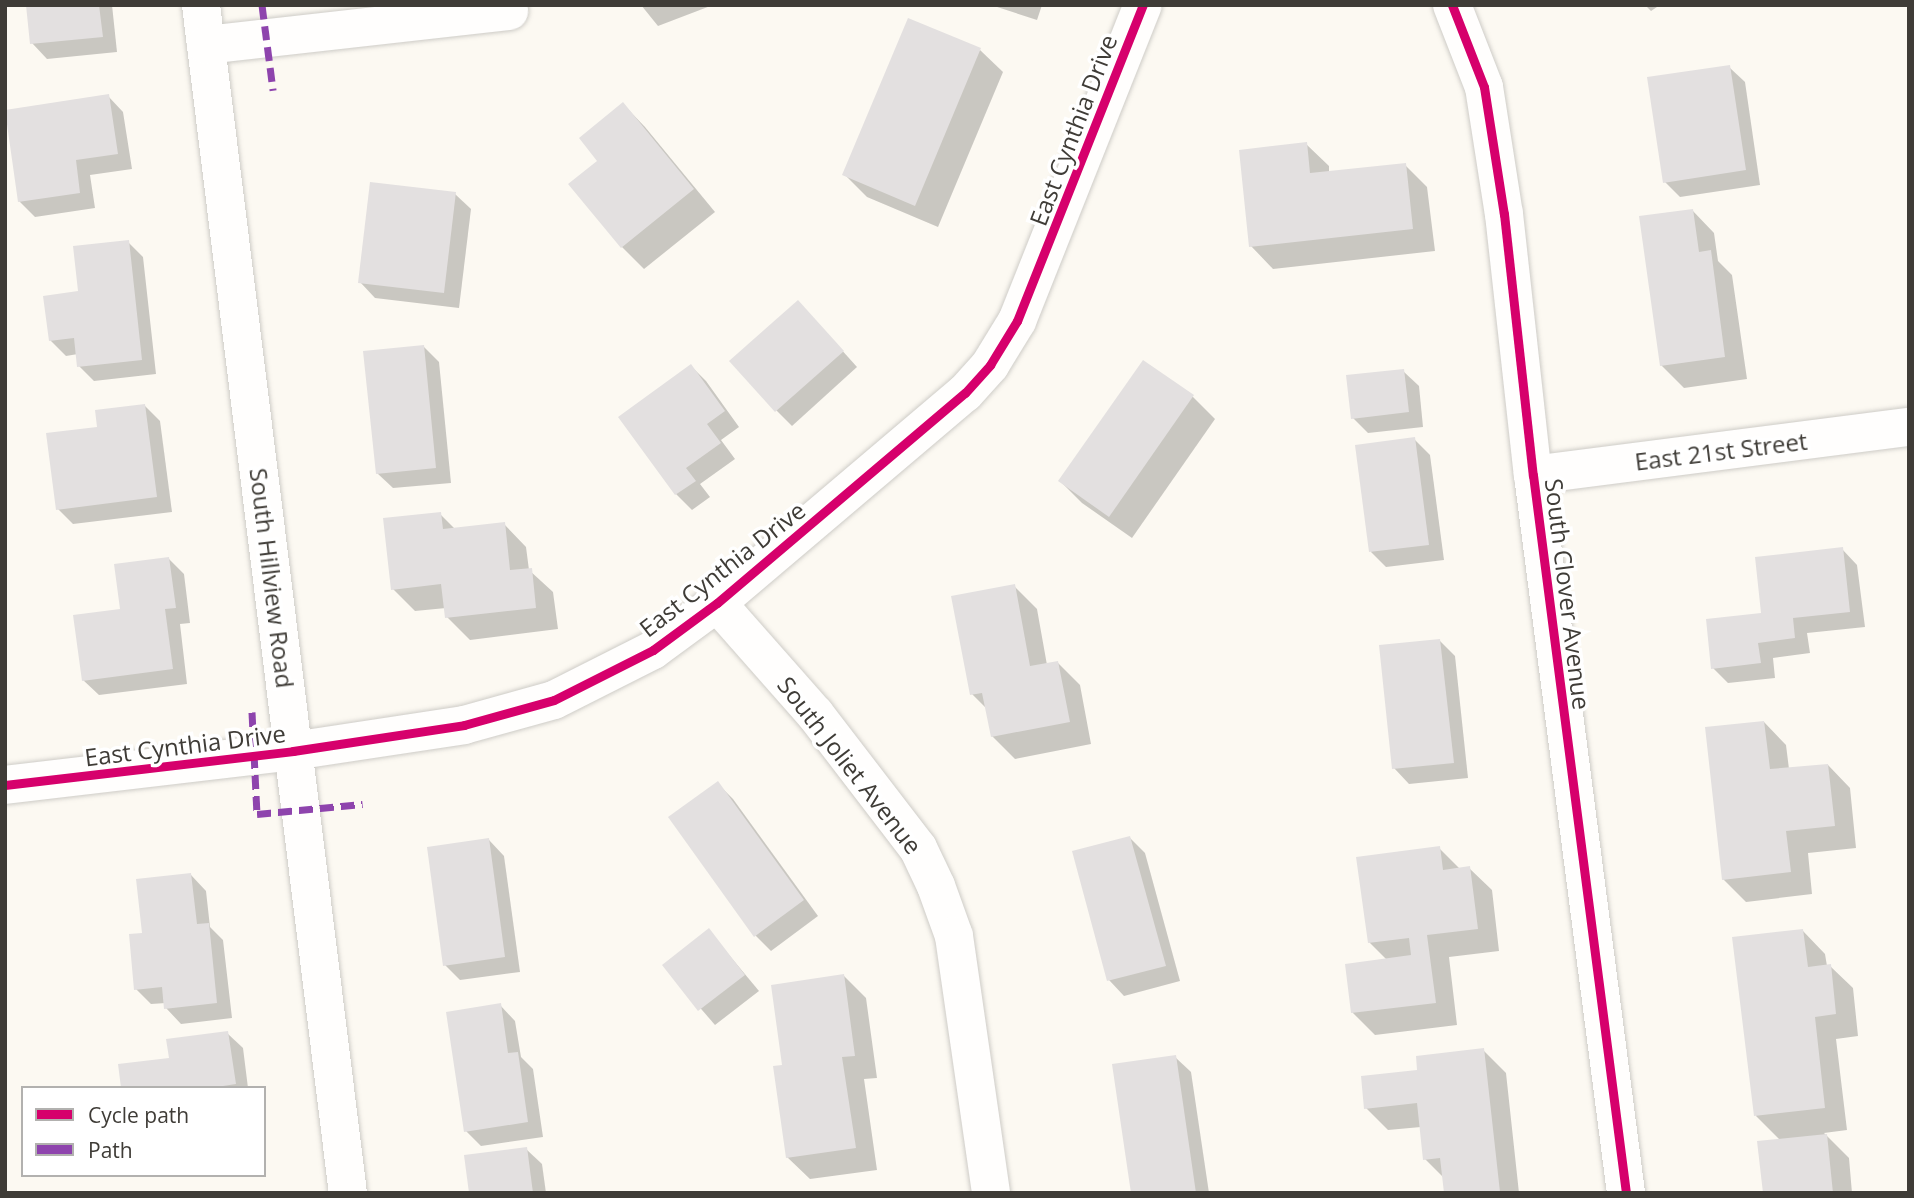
<!DOCTYPE html>
<html>
<head>
<meta charset="utf-8">
<style>
  body { margin:0 }
  #map { position:relative; width:1914px; height:1198px; overflow:hidden; background:#fcf9f2; font-family:"Open Sans",sans-serif }
  div>[style] { position:absolute }
  .shadow>* { inset:0; background:#0003 }
  .building>* { inset:0; background:#e3e0e0 }
  .roads { filter:drop-shadow(0 0 2px #ceccc7) drop-shadow(0 0 2px #ceccc7) }
  .street>* { height:38px; margin:-19px; padding:0 19px; transform-origin:19px; border-radius:19px; background:#fffefd }
  .quiet>* { height:7px; margin-top:-3.5px; transform-origin:0; background:repeating-linear-gradient(90deg,#8e44ad 0 14px,transparent 0 21px) }
  .cycleway>* { height:9px; margin:-4.5px; padding:0 4.5px; transform-origin:4.5px; border-radius:4.5px; background:#d6006c }
  span { translate:-50% -50%; white-space:nowrap; text-align:center; line-height:1.15; -webkit-text-stroke:7px #fff; paint-order:stroke }
  .street-label { font-size:24px; color:#3f3c37 }
  .frame { position:absolute; inset:0; border:7px solid #3f3c37; pointer-events:none }
  .legend { position:absolute; left:21px; top:1086px; width:245px; height:91px; box-sizing:border-box; background:#fff; border:2px solid #b2b1af; margin:0; padding:9px 12px; list-style:none; font-size:21px; color:#3f3c37 }
  .legend li { display:flex; align-items:center; gap:14px; height:35px }
  .legend b { width:35px; border:2px solid #b2b1af }
</style>
</head>
<body>
<div id="map">
  <div class="shadow">
    <div style="clip-path:polygon(28px 5px,112px 5px,117px 52px,47px 59px,32px 43px)"></div>
    <div style="clip-path:polygon(641px 5px,713px 5px,658px 26px)"></div>
    <div style="clip-path:polygon(991px 5px,1042px 5px,1037px 20px)"></div>
    <div style="clip-path:polygon(1645px 5px,1660px 5px,1651px 11px)"></div>
    <div style="clip-path:polygon(980px 50px,1003px 72px,938px 227px,867px 197px,845px 175px)"></div>
    <div style="clip-path:polygon(1729px 67px,1745px 82px,1760px 185px,1680px 197px,1665px 182px)"></div>
    <div style="clip-path:polygon(108px 96px,123px 112px,132px 169px,90px 175px,95px 208px,35px 217px,19px 201px)"></div>
    <div style="clip-path:polygon(623px 104px,645px 127px,715px 212px,644px 269px,622px 247px,600px 161px)"></div>
    <div style="clip-path:polygon(1306px 144px,1329px 166px,1329px 173px,1405px 165px,1427px 187px,1435px 251px,1273px 269px,1251px 246px)"></div>
    <div style="clip-path:polygon(455px 194px,471px 209px,459px 308px,375px 298px,360px 282px)"></div>
    <div style="clip-path:polygon(1692px 210px,1714px 233px,1718px 261px,1732px 275px,1747px 379px,1684px 388px,1661px 365px)"></div>
    <div style="clip-path:polygon(128px 242px,143px 257px,156px 374px,94px 381px,79px 366px,78px 354px,66px 356px,50px 340px,80px 293px)"></div>
    <div style="clip-path:polygon(813px 318px,857px 367px,792px 426px,776px 410px)"></div>
    <div style="clip-path:polygon(423px 346px,439px 362px,451px 483px,393px 488px,377px 473px)"></div>
    <div style="clip-path:polygon(1144px 362px,1193px 397px,1215px 419px,1132px 538px,1082px 503px,1060px 481px)"></div>
    <div style="clip-path:polygon(691px 366px,706px 381px,739px 427px,721px 440px,735px 459px,700px 484px,710px 497px,692px 510px,676px 494px,620px 417px)"></div>
    <div style="clip-path:polygon(1403px 371px,1419px 386px,1423px 427px,1368px 433px,1353px 418px)"></div>
    <div style="clip-path:polygon(145px 406px,160px 421px,172px 512px,73px 524px,58px 509px)"></div>
    <div style="clip-path:polygon(1414px 439px,1430px 455px,1444px 560px,1386px 567px,1371px 552px)"></div>
    <div style="clip-path:polygon(440px 514px,456px 530px,504px 524px,526px 547px,529px 570px,553px 592px,558px 629px,470px 640px,447px 617px,446px 608px,415px 611px,393px 589px)"></div>
    <div style="clip-path:polygon(1842px 549px,1857px 565px,1865px 627px,1807px 633px,1810px 653px,1773px 658px,1775px 678px,1728px 683px,1713px 668px,1763px 615px)"></div>
    <div style="clip-path:polygon(169px 559px,184px 574px,190px 623px,180px 624px,187px 684px,99px 695px,83px 680px)"></div>
    <div style="clip-path:polygon(1014px 586px,1037px 609px,1047px 665px,1057px 662px,1080px 685px,1091px 744px,1015px 759px,992px 736px,987px 709px,972px 694px)"></div>
    <div style="clip-path:polygon(1440px 641px,1455px 656px,1468px 778px,1409px 784px,1394px 768px)"></div>
    <div style="clip-path:polygon(1764px 722px,1786px 745px,1789px 769px,1828px 765px,1850px 788px,1856px 848px,1808px 853px,1812px 894px,1746px 902px,1723px 879px)"></div>
    <div style="clip-path:polygon(718px 784px,733px 799px,818px 916px,771px 951px,755px 935px)"></div>
    <div style="clip-path:polygon(1130px 838px,1145px 853px,1180px 981px,1124px 996px,1109px 980px)"></div>
    <div style="clip-path:polygon(489px 840px,504px 856px,520px 972px,460px 980px,445px 965px)"></div>
    <div style="clip-path:polygon(1439px 848px,1460px 869px,1469px 868px,1492px 890px,1499px 951px,1449px 957px,1457px 1025px,1375px 1035px,1352px 1012px,1387px 960px,1369px 942px)"></div>
    <div style="clip-path:polygon(191px 875px,206px 891px,210px 927px,223px 940px,232px 1018px,181px 1024px,166px 1008px,166px 1003px,151px 1004px,136px 989px,144px 935px)"></div>
    <div style="clip-path:polygon(709px 931px,759px 991px,715px 1025px,664px 966px)"></div>
    <div style="clip-path:polygon(1803px 931px,1825px 954px,1827px 966px,1830px 966px,1853px 988px,1858px 1036px,1836px 1039px,1847px 1130px,1824px 1133px,1849px 1158px,1852px 1193px,1764px 1193px,1780px 1140px,1756px 1116px)"></div>
    <div style="clip-path:polygon(844px 976px,866px 998px,877px 1078px,864px 1079px,877px 1170px,810px 1179px,787px 1157px)"></div>
    <div style="clip-path:polygon(500px 1005px,515px 1021px,521px 1057px,533px 1069px,543px 1137px,481px 1146px,466px 1131px)"></div>
    <div style="clip-path:polygon(227px 1033px,243px 1048px,248px 1088px,123px 1088px)"></div>
    <div style="clip-path:polygon(1483px 1050px,1506px 1073px,1519px 1193px,1446px 1193px,1444px 1178px,1425px 1159px,1421px 1127px,1388px 1130px,1366px 1108px,1419px 1072px)"></div>
    <div style="clip-path:polygon(1175px 1057px,1191px 1072px,1209px 1193px,1133px 1193px)"></div>
    <div style="clip-path:polygon(526px 1149px,542px 1164px,546px 1193px,471px 1193px)"></div>
  </div>
  <div class="building">
    <div style="clip-path:polygon(26px 5px,99px 5px,103px 37px,30px 44px)"></div>
    <div style="clip-path:polygon(908px 18px,981px 48px,915px 206px,842px 175px)"></div>
    <div style="clip-path:polygon(1730px 65px,1746px 170px,1663px 183px,1647px 77px)"></div>
    <div style="clip-path:polygon(109px 94px,118px 154px,76px 160px,80px 193px,18px 202px,5px 110px)"></div>
    <div style="clip-path:polygon(623px 102px,694px 189px,621px 248px,568px 184px,597px 161px,579px 138px)"></div>
    <div style="clip-path:polygon(1307px 142px,1310px 173px,1406px 163px,1413px 229px,1249px 247px,1239px 150px)"></div>
    <div style="clip-path:polygon(370px 182px,456px 192px,444px 293px,358px 283px)"></div>
    <div style="clip-path:polygon(1693px 209px,1699px 252px,1711px 250px,1725px 357px,1660px 366px,1639px 216px)"></div>
    <div style="clip-path:polygon(129px 240px,142px 360px,77px 367px,74px 338px,49px 341px,43px 296px,78px 291px,73px 246px)"></div>
    <div style="clip-path:polygon(798px 300px,844px 351px,775px 412px,729px 361px)"></div>
    <div style="clip-path:polygon(424px 345px,436px 468px,376px 474px,363px 351px)"></div>
    <div style="clip-path:polygon(1143px 360px,1194px 395px,1109px 517px,1058px 481px)"></div>
    <div style="clip-path:polygon(691px 364px,725px 411px,707px 424px,721px 443px,686px 468px,696px 481px,675px 495px,618px 417px)"></div>
    <div style="clip-path:polygon(1404px 369px,1409px 412px,1351px 419px,1346px 375px)"></div>
    <div style="clip-path:polygon(145px 404px,157px 497px,56px 510px,46px 433px,97px 427px,95px 410px)"></div>
    <div style="clip-path:polygon(1415px 437px,1429px 545px,1369px 552px,1355px 445px)"></div>
    <div style="clip-path:polygon(441px 512px,443px 529px,505px 522px,510px 570px,532px 568px,536px 608px,445px 618px,441px 584px,391px 590px,383px 518px)"></div>
    <div style="clip-path:polygon(1843px 547px,1850px 612px,1793px 618px,1795px 638px,1758px 643px,1761px 663px,1711px 669px,1706px 619px,1761px 613px,1755px 557px)"></div>
    <div style="clip-path:polygon(169px 557px,176px 608px,165px 609px,173px 669px,82px 681px,73px 615px,120px 609px,114px 564px)"></div>
    <div style="clip-path:polygon(1015px 584px,1030px 666px,1058px 661px,1070px 722px,991px 737px,982px 693px,970px 695px,951px 596px)"></div>
    <div style="clip-path:polygon(1440px 639px,1454px 763px,1392px 769px,1379px 645px)"></div>
    <div style="clip-path:polygon(1764px 721px,1770px 769px,1828px 764px,1835px 826px,1786px 831px,1791px 872px,1722px 880px,1705px 727px)"></div>
    <div style="clip-path:polygon(718px 781px,804px 900px,754px 937px,668px 817px)"></div>
    <div style="clip-path:polygon(1130px 836px,1166px 966px,1107px 981px,1072px 851px)"></div>
    <div style="clip-path:polygon(489px 838px,505px 957px,443px 966px,427px 847px)"></div>
    <div style="clip-path:polygon(1440px 846px,1443px 870px,1470px 866px,1478px 929px,1427px 935px,1436px 1003px,1351px 1013px,1345px 964px,1411px 955px,1409px 938px,1368px 943px,1356px 857px)"></div>
    <div style="clip-path:polygon(191px 873px,197px 924px,209px 923px,217px 1003px,164px 1009px,162px 987px,134px 990px,129px 934px,142px 933px,136px 879px)"></div>
    <div style="clip-path:polygon(709px 928px,745px 975px,698px 1011px,662px 965px)"></div>
    <div style="clip-path:polygon(1803px 929px,1808px 967px,1831px 964px,1836px 1014px,1815px 1017px,1825px 1108px,1754px 1116px,1732px 937px)"></div>
    <div style="clip-path:polygon(844px 974px,855px 1056px,842px 1057px,856px 1148px,786px 1158px,773px 1066px,782px 1065px,771px 985px)"></div>
    <div style="clip-path:polygon(501px 1003px,508px 1053px,518px 1052px,528px 1122px,464px 1132px,446px 1012px)"></div>
    <div style="clip-path:polygon(228px 1031px,236px 1084px,210px 1088px,121px 1088px,118px 1064px,169px 1058px,166px 1039px)"></div>
    <div style="clip-path:polygon(1484px 1048px,1500px 1192px,1444px 1193px,1440px 1158px,1423px 1160px,1417px 1103px,1364px 1109px,1361px 1076px,1417px 1070px,1416px 1056px)"></div>
    <div style="clip-path:polygon(1176px 1055px,1196px 1193px,1131px 1193px,1112px 1064px)"></div>
    <div style="clip-path:polygon(1827px 1134px,1833px 1193px,1763px 1193px,1757px 1141px)"></div>
    <div style="clip-path:polygon(527px 1147px,533px 1193px,469px 1193px,464px 1155px)"></div>
  </div>
  <div class="roads">
    <div class="street">
      <div style="left:201px;top:5px;width:1197px;rotate:82.95deg"></div>
      <div style="left:1452px;top:5px;width:88px;rotate:68.7deg"></div>
      <div style="left:1484px;top:87px;width:129px;rotate:81.1deg"></div>
      <div style="left:1504px;top:214px;width:263px;rotate:83.7deg"></div>
      <div style="left:1533px;top:475px;width:724px;rotate:82.62deg"></div>
      <div style="left:206px;top:45px;width:305px;rotate:-6.4deg"></div>
      <div style="left:1533px;top:475px;width:379px;rotate:-7.3deg"></div>
      <div style="left:717px;top:603px;width:148px;rotate:48.6deg"></div>
      <div style="left:815px;top:714px;width:169px;rotate:52.5deg"></div>
      <div style="left:918px;top:848px;width:42px;rotate:64.7deg"></div>
      <div style="left:936px;top:886px;width:53px;rotate:70.2deg"></div>
      <div style="left:954px;top:936px;width:260px;rotate:81.8deg"></div>
      <div style="left:5px;top:785px;width:290px;rotate:-6.7deg"></div>
      <div style="left:293px;top:751px;width:173px;rotate:-8.6deg"></div>
      <div style="left:464px;top:725px;width:93px;rotate:-15.5deg"></div>
      <div style="left:554px;top:700px;width:111px;rotate:-26.8deg"></div>
      <div style="left:653px;top:650px;width:79px;rotate:-36.3deg"></div>
      <div style="left:717px;top:603px;width:325px;rotate:-40.3deg"></div>
      <div style="left:965px;top:393px;width:38px;rotate:-48deg"></div>
      <div style="left:990px;top:365px;width:52px;rotate:-58.5deg"></div>
      <div style="left:1017px;top:321px;width:340px;rotate:-68.3deg"></div>
    </div>
  </div>
  <div class="quiet">
    <div style="left:262px;top:5px;width:86px;rotate:82.6deg"></div>
    <div style="left:252px;top:712px;width:102px;rotate:87.2deg"></div>
    <div style="left:257px;top:814px;width:106px;rotate:-5.4deg"></div>
  </div>
  <div class="cycleway">
    <div style="left:1452px;top:5px;width:88px;rotate:68.7deg"></div>
    <div style="left:1484px;top:87px;width:129px;rotate:81.1deg"></div>
    <div style="left:1504px;top:214px;width:263px;rotate:83.7deg"></div>
    <div style="left:1533px;top:475px;width:724px;rotate:82.62deg"></div>
    <div style="left:5px;top:785px;width:290px;rotate:-6.7deg"></div>
    <div style="left:293px;top:751px;width:173px;rotate:-8.6deg"></div>
    <div style="left:464px;top:725px;width:93px;rotate:-15.5deg"></div>
    <div style="left:554px;top:700px;width:111px;rotate:-26.8deg"></div>
    <div style="left:653px;top:650px;width:79px;rotate:-36.3deg"></div>
    <div style="left:717px;top:603px;width:325px;rotate:-40.3deg"></div>
    <div style="left:965px;top:393px;width:38px;rotate:-48deg"></div>
    <div style="left:990px;top:365px;width:52px;rotate:-58.5deg"></div>
    <div style="left:1017px;top:321px;width:340px;rotate:-68.3deg"></div>
  </div>
  <div class="street-label">
    <span style="left:1073px;top:130px;rotate:-69deg">East Cynthia Drive</span>
    <span style="left:1721px;top:451px;rotate:-7deg">East 21st Street</span>
    <span style="left:722px;top:569px;rotate:-38deg">East Cynthia Drive</span>
    <span style="left:272px;top:578px;rotate:83deg">South Hillview Road</span>
    <span style="left:1568px;top:594px;rotate:83deg">South Clover Avenue</span>
    <span style="left:185px;top:745px;rotate:-7deg">East Cynthia Drive</span>
    <span style="left:850px;top:765px;rotate:52deg">South Joliet Avenue</span>
  </div>
  <div class="frame"></div>
  <ul class="legend">
  <li><b style="height:9px;background:#d6006c"></b>Cycle path</li>
  <li><b style="height:9px;background:#8e44ad"></b>Path</li>
  </ul>
</div>
</body>
</html>
